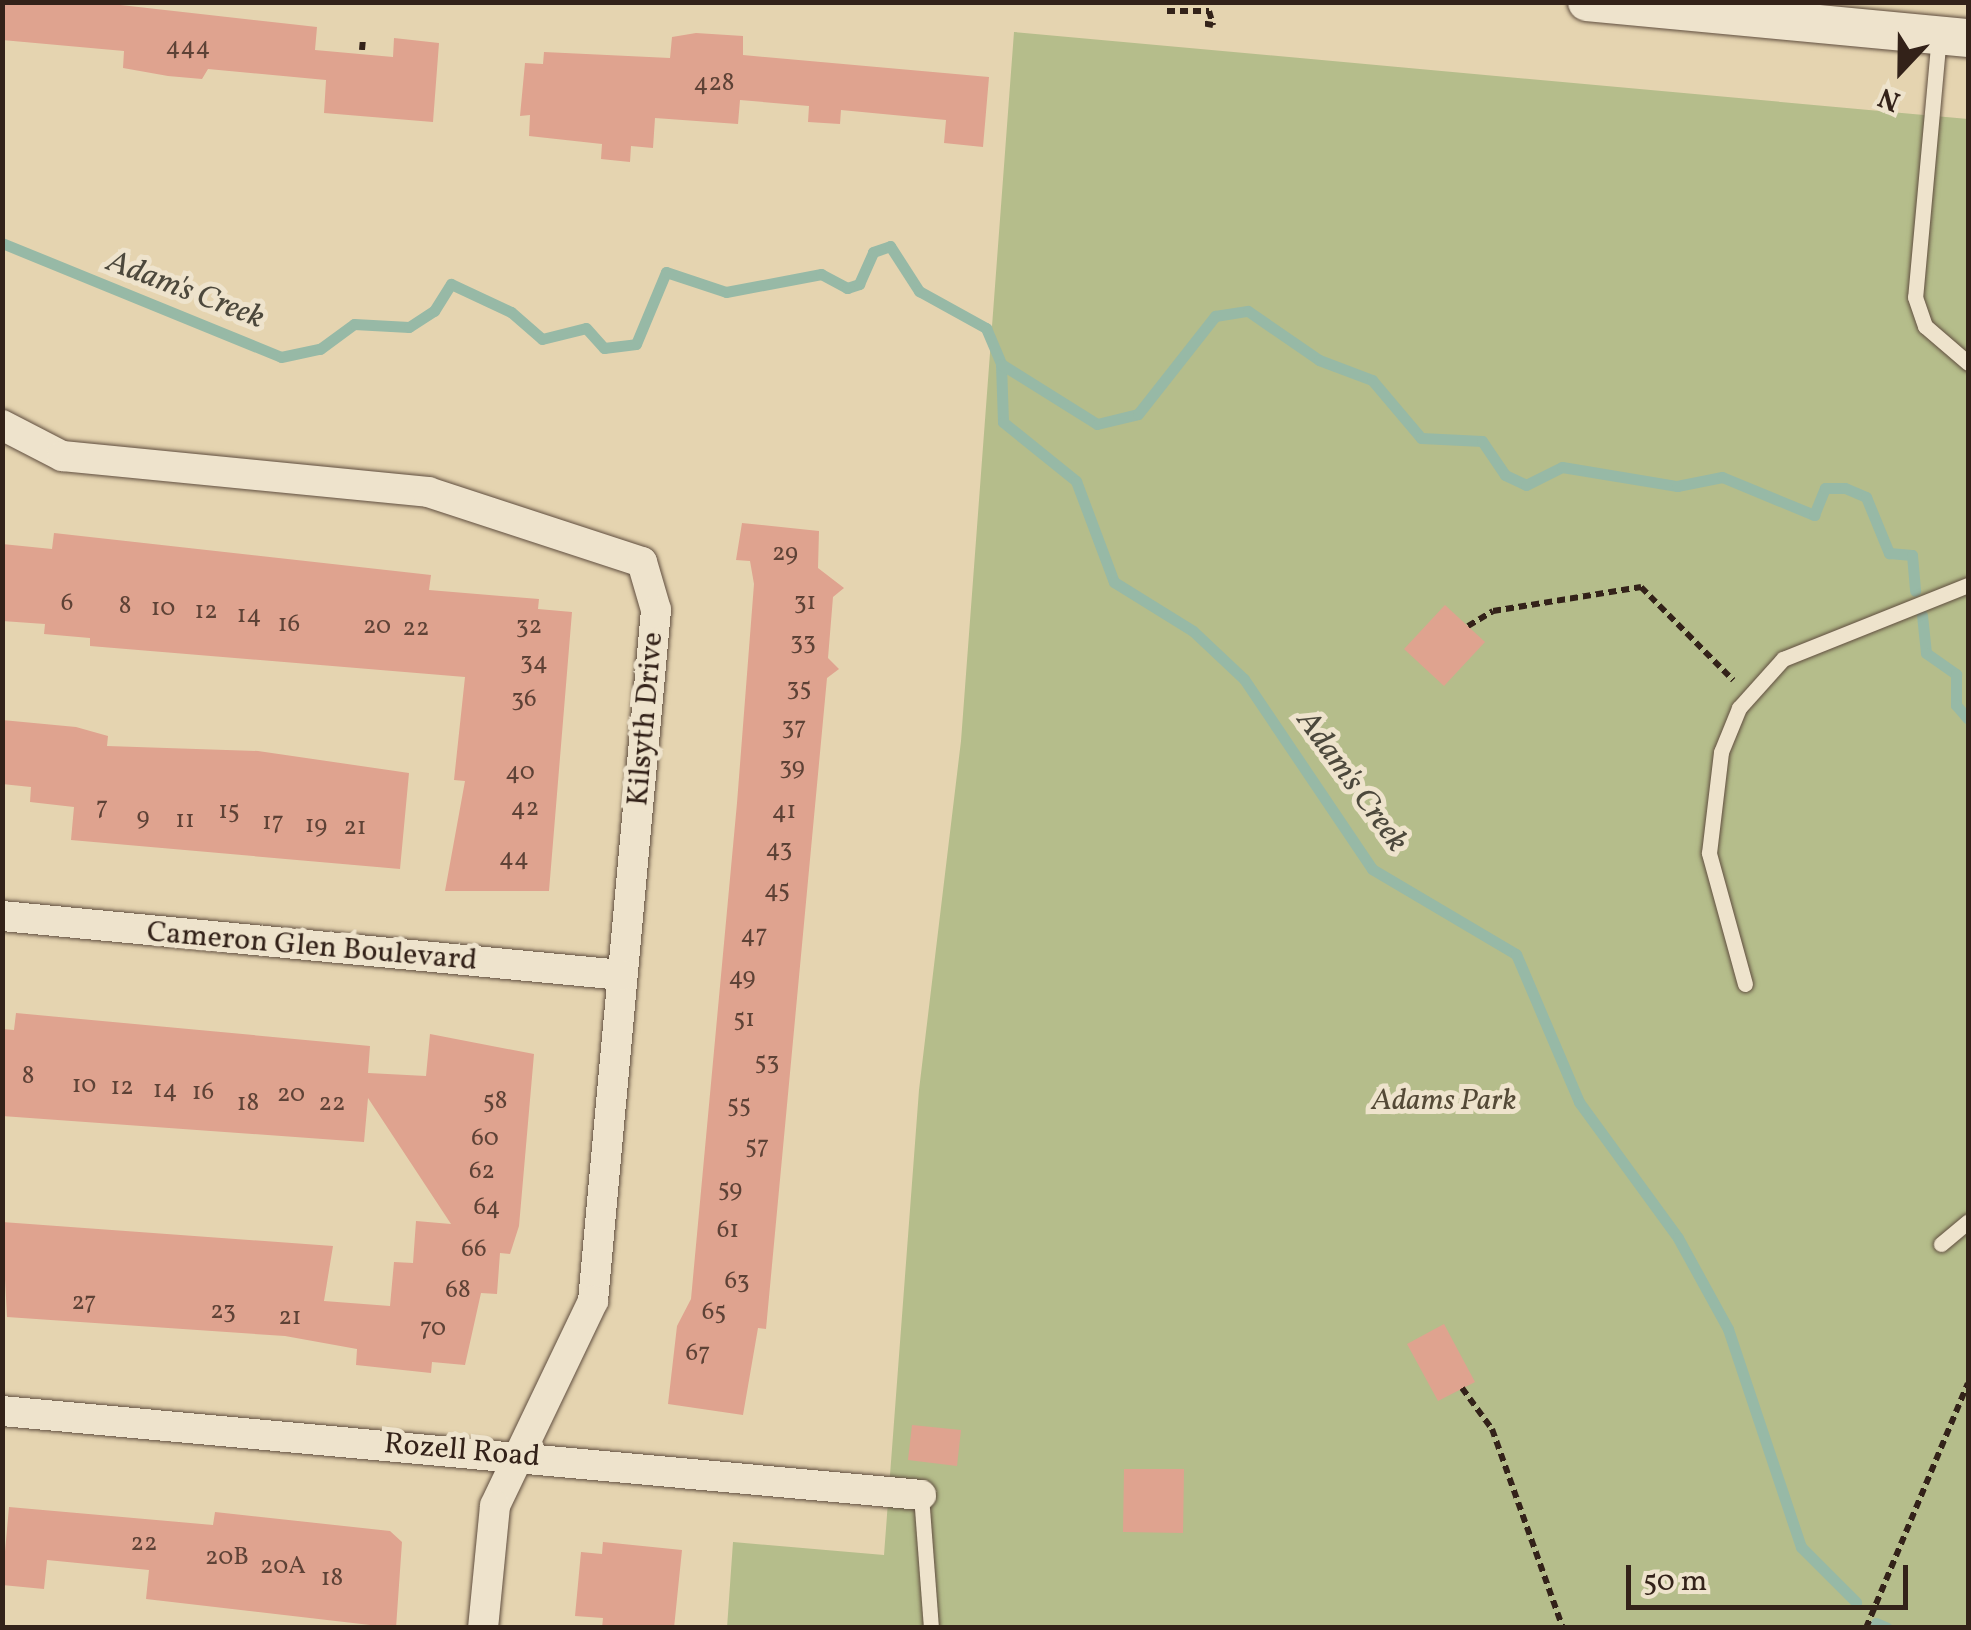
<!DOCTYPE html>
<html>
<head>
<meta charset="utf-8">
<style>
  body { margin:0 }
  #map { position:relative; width:1971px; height:1630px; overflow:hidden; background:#e5d4b0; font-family:Vollkorn,serif }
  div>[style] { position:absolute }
  .green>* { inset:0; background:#b5bd8b }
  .stream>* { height:11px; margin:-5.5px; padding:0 5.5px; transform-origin:5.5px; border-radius:5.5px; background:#97b9a6 }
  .building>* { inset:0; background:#dfa38f }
  .path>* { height:6px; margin-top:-3px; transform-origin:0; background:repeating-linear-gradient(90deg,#332219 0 8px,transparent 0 13px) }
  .roads { filter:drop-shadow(0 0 2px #604e3f) drop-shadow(0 0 2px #604e3f) }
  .service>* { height:15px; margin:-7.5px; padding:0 7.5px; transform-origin:7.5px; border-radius:7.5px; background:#eee3cc }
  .minor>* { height:30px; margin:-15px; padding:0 15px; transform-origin:15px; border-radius:15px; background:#eee3cc }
  .tertiary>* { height:38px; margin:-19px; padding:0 19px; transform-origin:19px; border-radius:19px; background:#eee3cc }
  span { translate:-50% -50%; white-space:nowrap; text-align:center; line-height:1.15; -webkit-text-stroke:10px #eee3cc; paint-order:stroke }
  .number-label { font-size:25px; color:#5e4236 }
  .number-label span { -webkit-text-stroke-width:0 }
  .street-label { font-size:30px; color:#332219 }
  .park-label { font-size:30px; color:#544936; font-style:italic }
  .water-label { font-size:32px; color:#4c483c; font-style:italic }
  .frame { position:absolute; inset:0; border:5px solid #332219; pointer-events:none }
  .north { position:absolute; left:1851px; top:20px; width:100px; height:100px; -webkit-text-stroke:8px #eee3cc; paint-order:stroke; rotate:202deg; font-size:28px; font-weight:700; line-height:40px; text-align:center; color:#332219 }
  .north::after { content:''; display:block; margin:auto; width:35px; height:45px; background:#332219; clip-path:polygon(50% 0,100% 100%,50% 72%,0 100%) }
  .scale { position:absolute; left:1626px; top:1565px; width:282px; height:45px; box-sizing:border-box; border:5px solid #332219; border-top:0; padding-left:12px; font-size:30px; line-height:35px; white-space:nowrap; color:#332219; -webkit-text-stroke:8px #eee3cc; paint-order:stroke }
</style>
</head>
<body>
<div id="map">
  <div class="green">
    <div style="clip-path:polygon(1014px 32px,1968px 119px,1968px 1627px,727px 1628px,733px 1542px,884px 1555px,919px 1090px,961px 741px)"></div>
  </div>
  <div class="stream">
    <div style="left:2px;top:243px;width:301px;rotate:22.2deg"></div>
    <div style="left:281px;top:357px;width:40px;rotate:-12deg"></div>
    <div style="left:320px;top:349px;width:42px;rotate:-36.3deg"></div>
    <div style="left:354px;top:324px;width:55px;rotate:3.1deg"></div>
    <div style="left:409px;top:327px;width:30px;rotate:-33deg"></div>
    <div style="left:434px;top:311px;width:32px;rotate:-58deg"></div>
    <div style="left:451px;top:284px;width:66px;rotate:25deg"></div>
    <div style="left:511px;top:312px;width:41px;rotate:41.1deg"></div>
    <div style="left:542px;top:339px;width:45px;rotate:-14deg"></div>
    <div style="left:586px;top:328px;width:27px;rotate:48deg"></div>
    <div style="left:604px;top:348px;width:32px;rotate:-7deg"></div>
    <div style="left:636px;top:344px;width:78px;rotate:-67.4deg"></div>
    <div style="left:666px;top:272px;width:63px;rotate:18.4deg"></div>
    <div style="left:726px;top:292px;width:97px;rotate:-10.7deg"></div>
    <div style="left:821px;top:274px;width:30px;rotate:28deg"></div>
    <div style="left:847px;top:288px;width:13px;rotate:-18deg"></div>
    <div style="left:859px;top:284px;width:35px;rotate:-66deg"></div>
    <div style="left:873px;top:252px;width:18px;rotate:-19deg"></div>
    <div style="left:890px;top:246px;width:54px;rotate:57.2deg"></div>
    <div style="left:919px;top:291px;width:77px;rotate:28.9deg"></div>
    <div style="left:986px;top:328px;width:39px;rotate:67deg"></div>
    <div style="left:1001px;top:364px;width:58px;rotate:88deg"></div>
    <div style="left:1003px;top:422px;width:94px;rotate:38.9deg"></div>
    <div style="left:1076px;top:481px;width:108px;rotate:69.4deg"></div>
    <div style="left:1114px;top:582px;width:93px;rotate:31.8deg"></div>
    <div style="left:1193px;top:631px;width:70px;rotate:43.3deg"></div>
    <div style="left:1244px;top:679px;width:229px;rotate:56deg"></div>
    <div style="left:1372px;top:869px;width:167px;rotate:30.6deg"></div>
    <div style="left:1516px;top:954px;width:161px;rotate:66.9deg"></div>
    <div style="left:1579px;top:1102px;width:168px;rotate:53.9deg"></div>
    <div style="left:1678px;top:1238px;width:104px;rotate:61.2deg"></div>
    <div style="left:1728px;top:1329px;width:230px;rotate:71.5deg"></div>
    <div style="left:1801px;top:1547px;width:78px;rotate:45deg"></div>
    <div style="left:1001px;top:364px;width:113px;rotate:32deg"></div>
    <div style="left:1097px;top:424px;width:42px;rotate:-13.7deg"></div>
    <div style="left:1138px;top:414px;width:125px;rotate:-51.8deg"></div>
    <div style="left:1215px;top:316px;width:33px;rotate:-9deg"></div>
    <div style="left:1248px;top:311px;width:86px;rotate:34.6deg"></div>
    <div style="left:1319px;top:360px;width:57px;rotate:20.7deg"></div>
    <div style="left:1372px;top:380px;width:76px;rotate:49.8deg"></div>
    <div style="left:1421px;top:438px;width:61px;rotate:2.8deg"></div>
    <div style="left:1482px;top:441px;width:41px;rotate:55.9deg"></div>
    <div style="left:1505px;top:475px;width:23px;rotate:25deg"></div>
    <div style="left:1526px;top:485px;width:40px;rotate:-26.6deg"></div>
    <div style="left:1562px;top:467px;width:117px;rotate:9.4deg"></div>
    <div style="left:1677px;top:486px;width:46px;rotate:-11.3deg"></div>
    <div style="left:1722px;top:477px;width:100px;rotate:22.4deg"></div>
    <div style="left:1814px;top:515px;width:29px;rotate:-68deg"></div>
    <div style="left:1825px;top:488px;width:20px"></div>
    <div style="left:1845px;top:488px;width:23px;rotate:23deg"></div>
    <div style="left:1866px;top:497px;width:61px;rotate:67.7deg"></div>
    <div style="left:1889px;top:553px;width:23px;rotate:5deg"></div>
    <div style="left:1912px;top:555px;width:36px;rotate:85deg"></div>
    <div style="left:1922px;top:615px;width:38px;rotate:84deg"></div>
    <div style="left:1926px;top:653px;width:37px;rotate:35deg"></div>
    <div style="left:1956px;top:674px;width:31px;rotate:90deg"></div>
    <div style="left:1956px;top:705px;width:18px;rotate:49deg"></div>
    <div style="left:1876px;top:1623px;width:12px;rotate:24deg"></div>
  </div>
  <div class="building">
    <div style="clip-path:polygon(2px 2px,94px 2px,317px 27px,315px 50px,393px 57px,394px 38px,439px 43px,433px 122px,324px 113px,326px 80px,208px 69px,202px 79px,168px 76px,123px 68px,124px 51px,2px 40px)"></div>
    <div style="clip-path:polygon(696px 33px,743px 36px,743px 55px,989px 77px,983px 147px,944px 143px,946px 120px,841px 110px,840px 124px,808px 122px,809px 106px,740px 100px,738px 124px,655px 118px,653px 148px,631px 146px,630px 162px,601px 159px,602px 144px,529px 136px,530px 115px,520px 116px,525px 63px,543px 64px,544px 52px,670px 58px,672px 37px)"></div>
    <div style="clip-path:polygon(742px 523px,819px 531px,818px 568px,844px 588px,833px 597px,828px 658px,839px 669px,827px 678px,766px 1329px,758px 1328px,743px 1415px,668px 1404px,677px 1326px,691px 1299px,737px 803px,754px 584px,750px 561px,736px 560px)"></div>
    <div style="clip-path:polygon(54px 533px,431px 575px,429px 590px,539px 599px,538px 609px,572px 612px,549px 891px,445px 891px,465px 781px,454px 780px,465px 677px,90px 646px,90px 638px,44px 634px,45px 624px,2px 621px,2px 544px,52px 549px)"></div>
    <div style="clip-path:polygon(1445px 605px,1485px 642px,1444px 686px,1404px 649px)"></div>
    <div style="clip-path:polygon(2px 720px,76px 727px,108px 736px,107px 746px,258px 751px,409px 773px,400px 869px,71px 840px,74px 807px,30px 802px,31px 787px,2px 784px)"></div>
    <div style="clip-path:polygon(16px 1013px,370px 1046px,368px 1073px,426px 1076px,430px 1034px,534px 1054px,519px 1226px,510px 1254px,500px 1253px,497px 1294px,481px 1293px,465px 1365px,432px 1362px,431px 1373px,356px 1365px,357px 1349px,285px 1336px,7px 1317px,2px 1222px,333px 1246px,324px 1301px,390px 1306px,394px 1262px,413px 1263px,416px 1221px,451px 1224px,368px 1098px,364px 1142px,2px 1116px,2px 1029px,14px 1030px)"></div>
    <div style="clip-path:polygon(1444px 1324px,1475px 1382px,1438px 1401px,1407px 1344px)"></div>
    <div style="clip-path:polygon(912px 1425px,961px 1430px,957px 1466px,908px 1460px)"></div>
    <div style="clip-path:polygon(1124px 1469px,1184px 1469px,1183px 1533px,1123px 1532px)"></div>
    <div style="clip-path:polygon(9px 1507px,213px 1525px,215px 1512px,390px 1531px,402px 1542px,396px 1628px,146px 1599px,149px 1570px,47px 1560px,44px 1589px,2px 1585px)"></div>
    <div style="clip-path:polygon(603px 1542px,682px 1550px,674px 1628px,602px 1628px,603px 1618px,575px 1616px,581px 1552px,602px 1554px)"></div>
  </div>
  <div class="path">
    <div style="left:1167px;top:11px;width:42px"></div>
    <div style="left:1209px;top:11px;width:15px;rotate:74deg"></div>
    <div style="left:1213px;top:25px;width:11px;rotate:-170deg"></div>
    <div style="left:362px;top:50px;width:12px;rotate:-85deg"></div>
    <div style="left:1468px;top:626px;width:29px;rotate:-31deg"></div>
    <div style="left:1493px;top:611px;width:150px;rotate:-9.2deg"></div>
    <div style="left:1641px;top:587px;width:131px;rotate:45.3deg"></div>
    <div style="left:1462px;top:1388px;width:51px;rotate:53.8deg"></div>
    <div style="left:1492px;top:1429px;width:211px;rotate:70.4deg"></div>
    <div style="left:1866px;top:1628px;width:265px;rotate:-67.4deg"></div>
  </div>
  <div class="roads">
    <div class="service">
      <div style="left:1939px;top:35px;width:263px;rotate:95.2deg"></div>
      <div style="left:1915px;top:297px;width:31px;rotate:71deg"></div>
      <div style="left:1925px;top:326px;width:57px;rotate:40.7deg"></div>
      <div style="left:1745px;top:984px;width:136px;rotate:-105.4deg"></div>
      <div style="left:1709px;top:853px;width:102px;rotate:-83.2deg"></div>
      <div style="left:1721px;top:752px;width:48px;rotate:-67.8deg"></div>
      <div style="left:1739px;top:708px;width:66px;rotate:-48.1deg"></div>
      <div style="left:1783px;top:659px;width:199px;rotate:-21.8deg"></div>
      <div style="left:1941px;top:1244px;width:35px;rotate:-40deg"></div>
      <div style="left:921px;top:1495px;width:133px;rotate:85.7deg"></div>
    </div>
    <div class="minor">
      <div style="left:2px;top:425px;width:68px;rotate:27.3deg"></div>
      <div style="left:62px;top:456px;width:368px;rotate:5.6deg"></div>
      <div style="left:428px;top:492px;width:225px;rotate:18.1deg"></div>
      <div style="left:642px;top:562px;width:50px;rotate:73.7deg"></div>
      <div style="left:656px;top:610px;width:694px;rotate:95.21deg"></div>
      <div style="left:593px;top:1301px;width:227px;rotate:115.6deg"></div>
      <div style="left:495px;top:1506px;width:123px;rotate:95.6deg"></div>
      <div style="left:2px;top:916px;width:623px;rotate:5.44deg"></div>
      <div style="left:2px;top:1411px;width:923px;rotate:5.22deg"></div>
    </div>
    <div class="tertiary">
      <div style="left:1587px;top:2px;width:383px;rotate:5.4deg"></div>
    </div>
  </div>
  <div class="number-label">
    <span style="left:188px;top:48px">444</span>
    <span style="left:714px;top:84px">428</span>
    <span style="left:785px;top:554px">29</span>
    <span style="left:805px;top:603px">31</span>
    <span style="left:67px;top:604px">6</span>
    <span style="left:125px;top:607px">8</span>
    <span style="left:163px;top:609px">10</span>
    <span style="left:206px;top:612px">12</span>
    <span style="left:249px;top:616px">14</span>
    <span style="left:289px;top:625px">16</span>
    <span style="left:377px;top:627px">20</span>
    <span style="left:529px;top:627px">32</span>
    <span style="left:416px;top:629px">22</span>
    <span style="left:803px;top:643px">33</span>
    <span style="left:534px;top:663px">34</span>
    <span style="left:799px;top:689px">35</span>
    <span style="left:524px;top:700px">36</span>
    <span style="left:794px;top:728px">37</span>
    <span style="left:792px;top:768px">39</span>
    <span style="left:520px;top:773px">40</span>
    <span style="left:102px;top:808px">7</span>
    <span style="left:525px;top:809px">42</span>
    <span style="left:229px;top:812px">15</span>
    <span style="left:784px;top:812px">41</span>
    <span style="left:143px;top:818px">9</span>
    <span style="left:185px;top:821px">11</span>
    <span style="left:273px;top:823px">17</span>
    <span style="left:316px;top:826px">19</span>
    <span style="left:355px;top:828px">21</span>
    <span style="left:779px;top:850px">43</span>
    <span style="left:514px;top:859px">44</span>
    <span style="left:777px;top:891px">45</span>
    <span style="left:754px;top:936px">47</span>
    <span style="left:742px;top:978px">49</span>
    <span style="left:744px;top:1020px">51</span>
    <span style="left:767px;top:1063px">53</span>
    <span style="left:28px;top:1077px">8</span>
    <span style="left:84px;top:1086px">10</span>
    <span style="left:122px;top:1088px">12</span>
    <span style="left:165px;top:1091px">14</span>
    <span style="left:203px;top:1093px">16</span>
    <span style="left:291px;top:1095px">20</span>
    <span style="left:495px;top:1102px">58</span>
    <span style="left:248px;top:1104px">18</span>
    <span style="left:332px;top:1104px">22</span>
    <span style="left:739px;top:1106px">55</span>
    <span style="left:485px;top:1139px">60</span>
    <span style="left:757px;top:1147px">57</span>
    <span style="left:482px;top:1172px">62</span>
    <span style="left:730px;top:1190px">59</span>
    <span style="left:487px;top:1208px">64</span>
    <span style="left:728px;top:1231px">61</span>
    <span style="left:474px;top:1250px">66</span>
    <span style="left:737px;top:1282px">63</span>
    <span style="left:458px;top:1291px">68</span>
    <span style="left:84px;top:1303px">27</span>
    <span style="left:223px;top:1312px">23</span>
    <span style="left:714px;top:1313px">65</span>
    <span style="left:290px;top:1318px">21</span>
    <span style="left:433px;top:1329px">70</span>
    <span style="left:698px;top:1354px">67</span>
    <span style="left:144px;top:1544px">22</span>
    <span style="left:227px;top:1558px">20B</span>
    <span style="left:283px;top:1567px">20A</span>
    <span style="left:332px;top:1579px">18</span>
  </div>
  <div class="street-label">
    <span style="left:646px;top:719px;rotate:-85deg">Kilsyth Drive</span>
    <span style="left:312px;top:947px;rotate:5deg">Cameron Glen Boulevard</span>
    <span style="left:462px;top:1451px;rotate:5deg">Rozell Road</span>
  </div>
  <div class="park-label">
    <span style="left:1444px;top:1101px">Adams Park</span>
  </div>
  <div class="water-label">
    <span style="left:185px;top:291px;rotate:21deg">Adam's Creek</span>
    <span style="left:1351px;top:782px;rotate:54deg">Adam's Creek</span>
  </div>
  <div class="frame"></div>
  <div class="north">N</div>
  <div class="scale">50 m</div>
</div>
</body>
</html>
